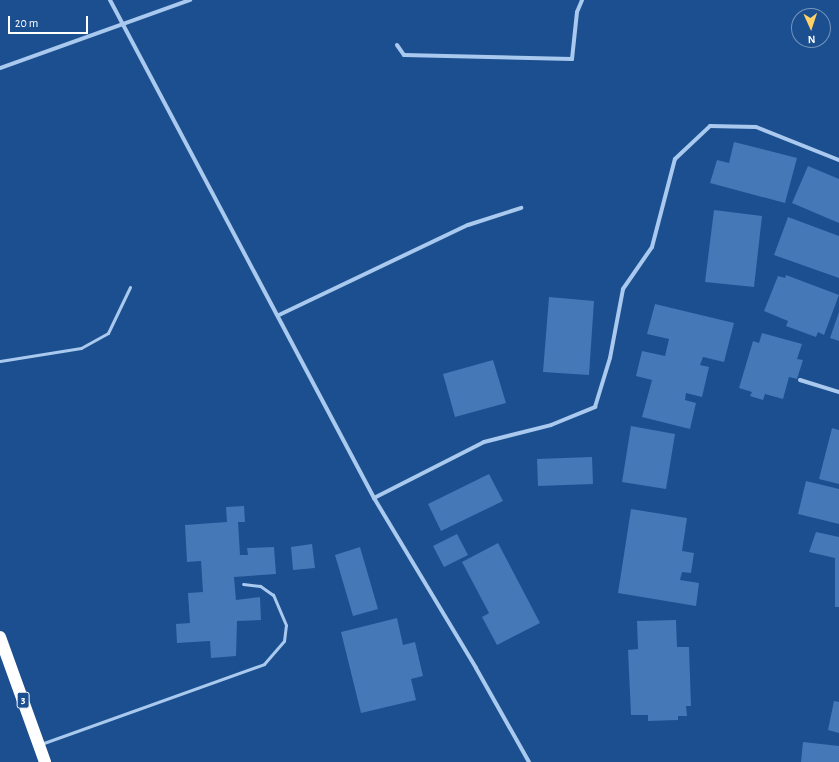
<!DOCTYPE html>
<html>
<head>
<meta charset="utf-8">
<style>
  body { margin:0 }
  #map { position:relative; width:839px; height:762px; overflow:hidden; background:#1b4f8f; font-family:"Alegreya Sans",sans-serif }
  div>[style] { position:absolute }
  .building>* { inset:0; background:#4478b7 }
  .lane>* { height:3px; margin:-1.5px; padding:0 1.5px; transform-origin:1.5px; border-radius:1.5px; background:#a9c9ee }
  .street>* { height:4px; margin:-2px; padding:0 2px; transform-origin:2px; border-radius:2px; background:#a9c9ee }
  .highway>* { height:12px; margin:-6px; padding:0 6px; transform-origin:6px; border-radius:6px; background:#fff }
  span { translate:-50% -50%; white-space:nowrap; text-align:center; line-height:1.15; -webkit-text-stroke:3.5px #1b4f8f; paint-order:stroke }
  .shield-label span { padding:1px 3px; background:#1b4f8f; border:1px solid; border-radius:3px; -webkit-text-stroke-width:0 }
  .shield-label { font-size:11px; color:#fff; font-weight:700 }
  .north { position:absolute; left:791px; top:8px; width:40px; height:40px; box-sizing:border-box; background:#1b4f8f; border:1px solid #7695bc; border-radius:50%; rotate:177deg; font-size:11px; font-weight:700; line-height:16px; text-align:center; color:#fff }
  .north::after { content:''; display:block; margin:auto; width:14px; height:18px; background:#ffd166; clip-path:polygon(50% 0,100% 100%,50% 72%,0 100%) }
  .scale { position:absolute; left:8px; top:16px; width:80px; height:18px; box-sizing:border-box; border:2px solid #fff; border-top:0; padding-left:5px; font-size:12px; line-height:14px; white-space:nowrap; color:#fff; -webkit-text-stroke:3px #1b4f8f; paint-order:stroke }
</style>
</head>
<body>
<div id="map">
  <div class="building">
    <div style="clip-path:polygon(734px 142px,797px 158px,785px 203px,710px 183px,717px 160px,729px 163px)"></div>
    <div style="clip-path:polygon(808px 166px,839px 179px,839px 223px,792px 203px)"></div>
    <div style="clip-path:polygon(714px 210px,762px 216px,754px 287px,705px 282px)"></div>
    <div style="clip-path:polygon(788px 217px,839px 236px,839px 278px,774px 255px)"></div>
    <div style="clip-path:polygon(786px 275px,839px 295px,824px 335px,818px 332px,816px 337px,786px 326px,788px 321px,764px 311px,778px 276px,785px 278px)"></div>
    <div style="clip-path:polygon(549px 297px,594px 301px,589px 375px,543px 372px)"></div>
    <div style="clip-path:polygon(655px 304px,734px 323px,724px 362px,703px 357px,700px 365px,709px 367px,702px 397px,686px 393px,685px 400px,696px 403px,690px 429px,642px 417px,652px 380px,636px 376px,642px 351px,665px 356px,669px 339px,647px 334px)"></div>
    <div style="clip-path:polygon(839px 312px,839px 341px,830px 338px)"></div>
    <div style="clip-path:polygon(762px 333px,802px 344px,797px 359px,803px 360px,797px 379px,789px 377px,783px 399px,765px 394px,763px 400px,750px 396px,752px 392px,739px 388px,753px 341px,759px 343px)"></div>
    <div style="clip-path:polygon(493px 360px,506px 403px,455px 417px,443px 374px)"></div>
    <div style="clip-path:polygon(631px 426px,675px 434px,666px 489px,622px 482px)"></div>
    <div style="clip-path:polygon(832px 428px,839px 430px,839px 484px,819px 479px)"></div>
    <div style="clip-path:polygon(592px 457px,593px 484px,538px 486px,537px 459px)"></div>
    <div style="clip-path:polygon(489px 474px,503px 501px,441px 531px,428px 504px)"></div>
    <div style="clip-path:polygon(806px 481px,839px 489px,839px 524px,798px 514px)"></div>
    <div style="clip-path:polygon(244px 506px,245px 522px,238px 522px,240px 555px,248px 555px,247px 548px,274px 547px,276px 574px,234px 577px,236px 600px,260px 597px,261px 620px,237px 621px,236px 656px,211px 658px,210px 641px,177px 643px,176px 624px,190px 623px,188px 593px,203px 592px,201px 561px,187px 562px,185px 525px,227px 522px,226px 507px)"></div>
    <div style="clip-path:polygon(631px 509px,687px 518px,682px 551px,694px 553px,691px 573px,682px 572px,680px 580px,699px 583px,696px 606px,618px 593px)"></div>
    <div style="clip-path:polygon(816px 532px,839px 537px,839px 607px,835px 607px,835px 558px,809px 552px)"></div>
    <div style="clip-path:polygon(457px 534px,468px 555px,444px 567px,433px 546px)"></div>
    <div style="clip-path:polygon(498px 543px,540px 623px,497px 645px,482px 617px,489px 613px,462px 562px)"></div>
    <div style="clip-path:polygon(312px 544px,315px 568px,293px 570px,291px 547px)"></div>
    <div style="clip-path:polygon(360px 547px,378px 609px,353px 616px,335px 555px)"></div>
    <div style="clip-path:polygon(397px 618px,403px 645px,415px 642px,423px 676px,411px 679px,416px 700px,361px 713px,341px 632px)"></div>
    <div style="clip-path:polygon(676px 620px,677px 647px,689px 647px,691px 706px,686px 706px,687px 716px,678px 716px,678px 720px,648px 721px,648px 715px,631px 715px,628px 650px,638px 649px,637px 621px)"></div>
    <div style="clip-path:polygon(834px 701px,839px 702px,839px 733px,828px 730px)"></div>
    <div style="clip-path:polygon(803px 742px,839px 746px,839px 762px,801px 762px)"></div>
  </div>
  <div class="lane">
    <div style="left:0;top:361px;width:82px;rotate:-9.1deg"></div>
    <div style="left:81px;top:348px;width:31px;rotate:-29deg"></div>
    <div style="left:108px;top:333px;width:51px;rotate:-64.4deg"></div>
    <div style="left:41px;top:744px;width:237px;rotate:-19.7deg"></div>
    <div style="left:264px;top:664px;width:30px;rotate:-49deg"></div>
    <div style="left:284px;top:641px;width:16px;rotate:-83deg"></div>
    <div style="left:286px;top:625px;width:33px;rotate:-113deg"></div>
    <div style="left:273px;top:595px;width:16px;rotate:-145deg"></div>
    <div style="left:260px;top:586px;width:17px;rotate:-173deg"></div>
  </div>
  <div class="street">
    <div style="left:110px;top:0;width:564px;rotate:62.07deg"></div>
    <div style="left:374px;top:498px;width:198px;rotate:59deg"></div>
    <div style="left:476px;top:668px;width:108px;rotate:60.6deg"></div>
    <div style="left:397px;top:45px;width:12px;rotate:55deg"></div>
    <div style="left:404px;top:55px;width:168px;rotate:1.4deg"></div>
    <div style="left:572px;top:59px;width:47px;rotate:-83.9deg"></div>
    <div style="left:577px;top:12px;width:13px;rotate:-67deg"></div>
    <div style="left:0;top:68px;width:202px;rotate:-19.7deg"></div>
    <div style="left:279px;top:315px;width:209px;rotate:-25.5deg"></div>
    <div style="left:468px;top:225px;width:56px;rotate:-17.8deg"></div>
    <div style="left:800px;top:380px;width:41px;rotate:17.1deg"></div>
    <div style="left:374px;top:498px;width:123px;rotate:-27deg"></div>
    <div style="left:484px;top:442px;width:69px;rotate:-14.2deg"></div>
    <div style="left:551px;top:425px;width:48px;rotate:-22.2deg"></div>
    <div style="left:595px;top:407px;width:51px;rotate:-73deg"></div>
    <div style="left:610px;top:358px;width:70px;rotate:-79.3deg"></div>
    <div style="left:623px;top:289px;width:51px;rotate:-55.4deg"></div>
    <div style="left:652px;top:247px;width:91px;rotate:-75.4deg"></div>
    <div style="left:675px;top:159px;width:48px;rotate:-43.3deg"></div>
    <div style="left:710px;top:126px;width:46px;rotate:1.2deg"></div>
    <div style="left:756px;top:127px;width:89px;rotate:21.7deg"></div>
  </div>
  <div class="highway">
    <div style="left:0;top:637px;width:133px;rotate:70.2deg"></div>
  </div>
  <div class="shield-label">
    <span style="left:23px;top:700px">3</span>
  </div>
  <div class="north">N</div>
  <div class="scale">20 m</div>
</div>
</body>
</html>
